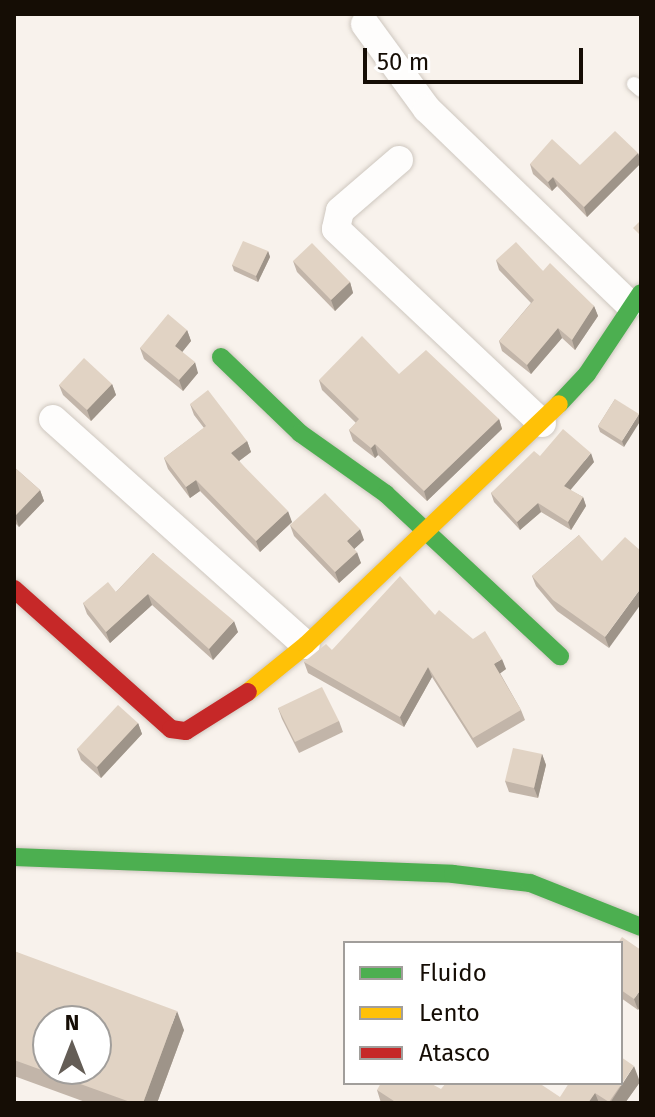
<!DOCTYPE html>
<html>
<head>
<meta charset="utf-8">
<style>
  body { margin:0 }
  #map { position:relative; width:655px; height:1117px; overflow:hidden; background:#f8f2ec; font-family:"Fira Sans",sans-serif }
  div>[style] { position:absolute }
  .roads { filter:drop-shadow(0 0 2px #cec7bf) drop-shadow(0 0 2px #cec7bf) }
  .lane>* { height:14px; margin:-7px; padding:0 7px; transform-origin:7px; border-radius:7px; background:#fefdfc }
  .street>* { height:28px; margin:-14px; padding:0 14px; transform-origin:14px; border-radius:14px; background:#fefdfc }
  .fast>* { height:18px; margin:-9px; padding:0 9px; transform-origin:9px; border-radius:9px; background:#4caf50 }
  .slow>* { height:18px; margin:-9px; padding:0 9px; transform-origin:9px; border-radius:9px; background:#ffc107 }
  .jam>* { height:18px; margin:-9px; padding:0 9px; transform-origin:9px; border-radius:9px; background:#c62828 }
  .wall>* { inset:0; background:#c2b5a9 }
  .shaded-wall>* { inset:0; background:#9e9489 }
  .building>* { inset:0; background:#e1d3c4 }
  span { translate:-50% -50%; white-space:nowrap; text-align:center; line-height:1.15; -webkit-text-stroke:8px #fff; paint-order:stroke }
  .frame { position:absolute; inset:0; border:16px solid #150d05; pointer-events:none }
  .legend { position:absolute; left:343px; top:941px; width:280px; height:144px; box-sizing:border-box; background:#fff; border:2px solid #a19e9b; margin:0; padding:10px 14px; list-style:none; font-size:24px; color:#150d05 }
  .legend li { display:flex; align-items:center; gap:16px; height:40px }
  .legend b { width:40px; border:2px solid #a19e9b }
  .north { position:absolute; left:32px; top:1005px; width:80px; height:80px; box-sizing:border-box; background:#fff; border:2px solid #a19e9b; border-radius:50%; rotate:0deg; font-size:22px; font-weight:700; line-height:32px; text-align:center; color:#150d05 }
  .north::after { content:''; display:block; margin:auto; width:28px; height:36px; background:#645d56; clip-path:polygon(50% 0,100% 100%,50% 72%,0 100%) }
  .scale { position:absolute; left:363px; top:48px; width:220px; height:36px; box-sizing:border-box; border:4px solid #150d05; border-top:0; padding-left:10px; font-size:24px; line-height:28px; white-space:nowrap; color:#150d05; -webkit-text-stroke:6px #fff; paint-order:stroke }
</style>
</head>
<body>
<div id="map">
  <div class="roads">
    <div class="lane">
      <div style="left:634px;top:84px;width:9px;rotate:41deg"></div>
    </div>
    <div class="street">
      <div style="left:365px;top:24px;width:105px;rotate:53.9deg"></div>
      <div style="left:427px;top:109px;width:281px;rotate:44deg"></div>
      <div style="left:399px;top:160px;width:78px;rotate:139.2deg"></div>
      <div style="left:340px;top:211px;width:18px;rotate:103deg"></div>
      <div style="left:336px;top:229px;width:283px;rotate:43.3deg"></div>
      <div style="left:53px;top:419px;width:339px;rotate:41.8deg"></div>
    </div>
    <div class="fast">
      <div style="left:221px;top:357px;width:110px;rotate:43.9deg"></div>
      <div style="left:300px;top:433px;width:105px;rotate:35.3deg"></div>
      <div style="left:386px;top:494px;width:238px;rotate:43deg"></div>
      <div style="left:559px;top:404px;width:41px;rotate:-47deg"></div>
      <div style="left:587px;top:374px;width:97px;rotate:-56.3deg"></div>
      <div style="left:14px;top:857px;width:439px;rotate:2.2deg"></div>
      <div style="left:453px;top:874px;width:78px;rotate:6.7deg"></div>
      <div style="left:530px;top:883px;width:119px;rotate:21.6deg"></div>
    </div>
    <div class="slow">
      <div style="left:248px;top:692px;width:75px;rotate:-39deg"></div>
      <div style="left:306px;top:645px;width:349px;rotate:-43.6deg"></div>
    </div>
    <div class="jam">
      <div style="left:14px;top:589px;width:210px;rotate:41.7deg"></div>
      <div style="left:171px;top:729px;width:15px;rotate:8deg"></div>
      <div style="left:186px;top:731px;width:73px;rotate:-32.2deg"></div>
    </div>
  </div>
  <div class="wall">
    <div style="clip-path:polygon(638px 153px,641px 163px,587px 217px,557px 186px,552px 191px,533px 174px,530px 164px,580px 165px)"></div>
    <div style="clip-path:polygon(268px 251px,270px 257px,258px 282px,234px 271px,232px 265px)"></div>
    <div style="clip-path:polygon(496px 260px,543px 271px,594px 306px,598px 316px,575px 350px,562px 338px,531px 374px,502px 351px,499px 341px,531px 303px,499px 270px)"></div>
    <div style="clip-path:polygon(293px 261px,350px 282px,353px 293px,335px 311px,297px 272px)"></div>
    <div style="clip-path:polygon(187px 330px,191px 341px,182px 352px,198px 373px,183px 391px,144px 359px,140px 348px)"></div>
    <div style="clip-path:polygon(399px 374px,499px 419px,502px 429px,427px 501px,378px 455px,375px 458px,353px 441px,349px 430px,356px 423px,322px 390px,319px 380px)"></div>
    <div style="clip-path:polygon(112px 384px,116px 395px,91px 421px,63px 395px,59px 385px)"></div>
    <div style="clip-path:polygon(615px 399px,624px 447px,600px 432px,598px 426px)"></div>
    <div style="clip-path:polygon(190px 404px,247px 441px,251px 452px,239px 461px,292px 522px,260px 552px,200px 491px,190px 498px,168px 469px,164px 458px,204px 428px,194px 415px)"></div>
    <div style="clip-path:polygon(540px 456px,594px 462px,570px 490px,583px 497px,586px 506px,571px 530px,541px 512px,520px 530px,494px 502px,491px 493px)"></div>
    <div style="clip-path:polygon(14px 467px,40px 490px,44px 501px,19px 527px,14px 522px)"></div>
    <div style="clip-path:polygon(290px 525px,364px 540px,354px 549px,361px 563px,339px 583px,294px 536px)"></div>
    <div style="clip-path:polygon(579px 535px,609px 648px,557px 611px,536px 586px,532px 576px)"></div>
    <div style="clip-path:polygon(153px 553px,238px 632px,213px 660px,152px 605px,110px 643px,87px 614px,83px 603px,116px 592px)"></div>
    <div style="clip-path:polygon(435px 615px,506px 669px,500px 673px,521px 710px,525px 720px,477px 748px,432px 677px,404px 727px,308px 673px,304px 662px,332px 650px)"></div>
    <div style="clip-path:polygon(278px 708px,339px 721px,343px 732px,299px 753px,282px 719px)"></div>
    <div style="clip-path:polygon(138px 723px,142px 734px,101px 778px,81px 760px,77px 749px)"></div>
    <div style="clip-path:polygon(542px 754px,546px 765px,538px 798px,509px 792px,505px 781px)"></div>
    <div style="clip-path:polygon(621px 943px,638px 1010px,621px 998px)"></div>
    <div style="clip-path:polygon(14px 951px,184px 1030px,157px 1103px,88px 1103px,14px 1076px)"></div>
    <div style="clip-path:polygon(640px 1082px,625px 1103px,381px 1103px,377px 1090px,441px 1089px,560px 1097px)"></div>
  </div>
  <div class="shaded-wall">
    <div style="clip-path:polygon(638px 153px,641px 163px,587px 217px,584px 207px)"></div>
    <div style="clip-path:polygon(553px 177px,557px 186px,552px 191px,548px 182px)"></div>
    <div style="clip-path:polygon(268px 251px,270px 257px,258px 282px,256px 276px)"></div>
    <div style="clip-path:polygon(350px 282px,353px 293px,335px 311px,331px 300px)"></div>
    <div style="clip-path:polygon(594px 306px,598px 316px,575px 350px,572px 340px)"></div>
    <div style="clip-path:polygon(558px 328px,562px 338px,531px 374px,527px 365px)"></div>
    <div style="clip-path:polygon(187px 330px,191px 341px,179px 356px,175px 346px)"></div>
    <div style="clip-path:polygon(195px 362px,198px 373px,183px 391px,179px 380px)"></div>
    <div style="clip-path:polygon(112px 384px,116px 395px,91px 421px,87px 410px)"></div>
    <div style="clip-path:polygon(639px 414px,641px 420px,624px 447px,622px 441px)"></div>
    <div style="clip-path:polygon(499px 419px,502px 429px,427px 501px,424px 491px)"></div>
    <div style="clip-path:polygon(247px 441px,251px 452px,235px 464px,231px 453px)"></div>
    <div style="clip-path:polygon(375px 444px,378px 455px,375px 458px,371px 448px)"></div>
    <div style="clip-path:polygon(591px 453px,594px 462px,567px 494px,564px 486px)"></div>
    <div style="clip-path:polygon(196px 480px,200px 491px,190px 498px,186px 487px)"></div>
    <div style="clip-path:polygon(40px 490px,44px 501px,19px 527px,15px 516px)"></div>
    <div style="clip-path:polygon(583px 497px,586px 506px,571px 530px,568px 522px)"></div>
    <div style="clip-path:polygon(538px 503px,541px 512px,520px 530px,517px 522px)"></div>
    <div style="clip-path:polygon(288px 511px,292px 522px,260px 552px,256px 541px)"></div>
    <div style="clip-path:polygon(360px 529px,364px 540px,351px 552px,347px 541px)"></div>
    <div style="clip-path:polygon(357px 552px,361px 563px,339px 583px,335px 572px)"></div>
    <div style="clip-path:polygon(641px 588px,641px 604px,609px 648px,605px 637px)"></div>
    <div style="clip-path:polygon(148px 594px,152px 605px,110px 643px,106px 632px)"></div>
    <div style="clip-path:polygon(234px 621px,238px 632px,213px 660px,209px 649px)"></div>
    <div style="clip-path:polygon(502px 659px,506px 669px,498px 675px,494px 664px)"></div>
    <div style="clip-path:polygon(428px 667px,432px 677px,404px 727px,400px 717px)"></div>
    <div style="clip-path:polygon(138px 723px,142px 734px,101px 778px,97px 767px)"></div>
    <div style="clip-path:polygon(542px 754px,546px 765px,538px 798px,534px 788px)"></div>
    <div style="clip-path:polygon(641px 989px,641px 1006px,638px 1010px,634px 999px)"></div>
    <div style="clip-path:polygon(177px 1011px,184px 1030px,157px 1103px,143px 1103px)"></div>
    <div style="clip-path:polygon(634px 1066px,640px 1082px,625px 1103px,610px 1103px)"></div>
    <div style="clip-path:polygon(595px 1093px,599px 1103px,588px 1103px)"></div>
  </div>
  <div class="building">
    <div style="clip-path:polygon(615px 131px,638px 153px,584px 207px,553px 177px,548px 182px,530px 164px,552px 139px,580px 165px)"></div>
    <div style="clip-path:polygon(641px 220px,641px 236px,633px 228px)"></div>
    <div style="clip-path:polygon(243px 241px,268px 251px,256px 276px,232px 265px)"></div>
    <div style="clip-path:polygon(516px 242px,543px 271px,550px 263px,594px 306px,572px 340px,558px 328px,527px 365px,499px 341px,534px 300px,496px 260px)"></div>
    <div style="clip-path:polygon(312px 243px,350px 282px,331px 300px,293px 261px)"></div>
    <div style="clip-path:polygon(168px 314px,187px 330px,175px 346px,195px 362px,179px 380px,140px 348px)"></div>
    <div style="clip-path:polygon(362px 336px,399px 374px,426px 350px,499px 419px,424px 491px,375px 444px,371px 448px,349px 430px,359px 419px,319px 380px)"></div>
    <div style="clip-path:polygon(84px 358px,112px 384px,87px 410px,59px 385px)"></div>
    <div style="clip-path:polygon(208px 390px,247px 441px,231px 453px,288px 511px,256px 541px,196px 480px,186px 487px,164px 458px,206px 426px,190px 404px)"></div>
    <div style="clip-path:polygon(615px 399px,639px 414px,622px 441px,598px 426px)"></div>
    <div style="clip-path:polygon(563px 429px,591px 453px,564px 486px,583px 497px,568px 522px,538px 503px,517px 522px,491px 493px,534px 451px,540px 456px)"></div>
    <div style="clip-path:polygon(14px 467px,40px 490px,15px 516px,14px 514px)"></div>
    <div style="clip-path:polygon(325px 493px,360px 529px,347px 541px,357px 552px,335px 572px,290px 525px)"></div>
    <div style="clip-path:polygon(579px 535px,602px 561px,625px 537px,641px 551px,641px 588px,605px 637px,553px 600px,532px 576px)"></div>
    <div style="clip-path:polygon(153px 553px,234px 621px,209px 649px,148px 594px,106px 632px,83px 603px,108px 582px,116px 592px)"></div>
    <div style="clip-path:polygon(400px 576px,435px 615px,439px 610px,473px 639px,485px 631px,502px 659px,494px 664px,521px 710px,473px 738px,428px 667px,400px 717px,304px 662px,326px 644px,332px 650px)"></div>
    <div style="clip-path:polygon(322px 687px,339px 721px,295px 742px,278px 708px)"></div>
    <div style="clip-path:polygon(118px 705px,138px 723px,97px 767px,77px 749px)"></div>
    <div style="clip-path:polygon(513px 748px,542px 754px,534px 788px,505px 781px)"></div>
    <div style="clip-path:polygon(622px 937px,641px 950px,641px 989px,634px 999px,621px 990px,621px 943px,618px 943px)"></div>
    <div style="clip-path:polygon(evenodd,14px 951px,177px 1011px,143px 1103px,133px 1103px,14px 1060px,14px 951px,48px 1021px,96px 1021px,96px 1069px,48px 1069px,48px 1021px)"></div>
    <div style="clip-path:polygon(621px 1057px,634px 1066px,609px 1102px,595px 1093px,588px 1103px,397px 1103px,377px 1090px,381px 1083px,430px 1083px,441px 1089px,446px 1083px,539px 1083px,560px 1097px,569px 1083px,621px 1083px)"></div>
  </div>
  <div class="frame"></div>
  <ul class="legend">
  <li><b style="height:10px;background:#4caf50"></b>Fluido</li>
  <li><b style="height:10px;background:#ffc107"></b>Lento</li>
  <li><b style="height:10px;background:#c62828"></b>Atasco</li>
  </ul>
  <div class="north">N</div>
  <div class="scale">50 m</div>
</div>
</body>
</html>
